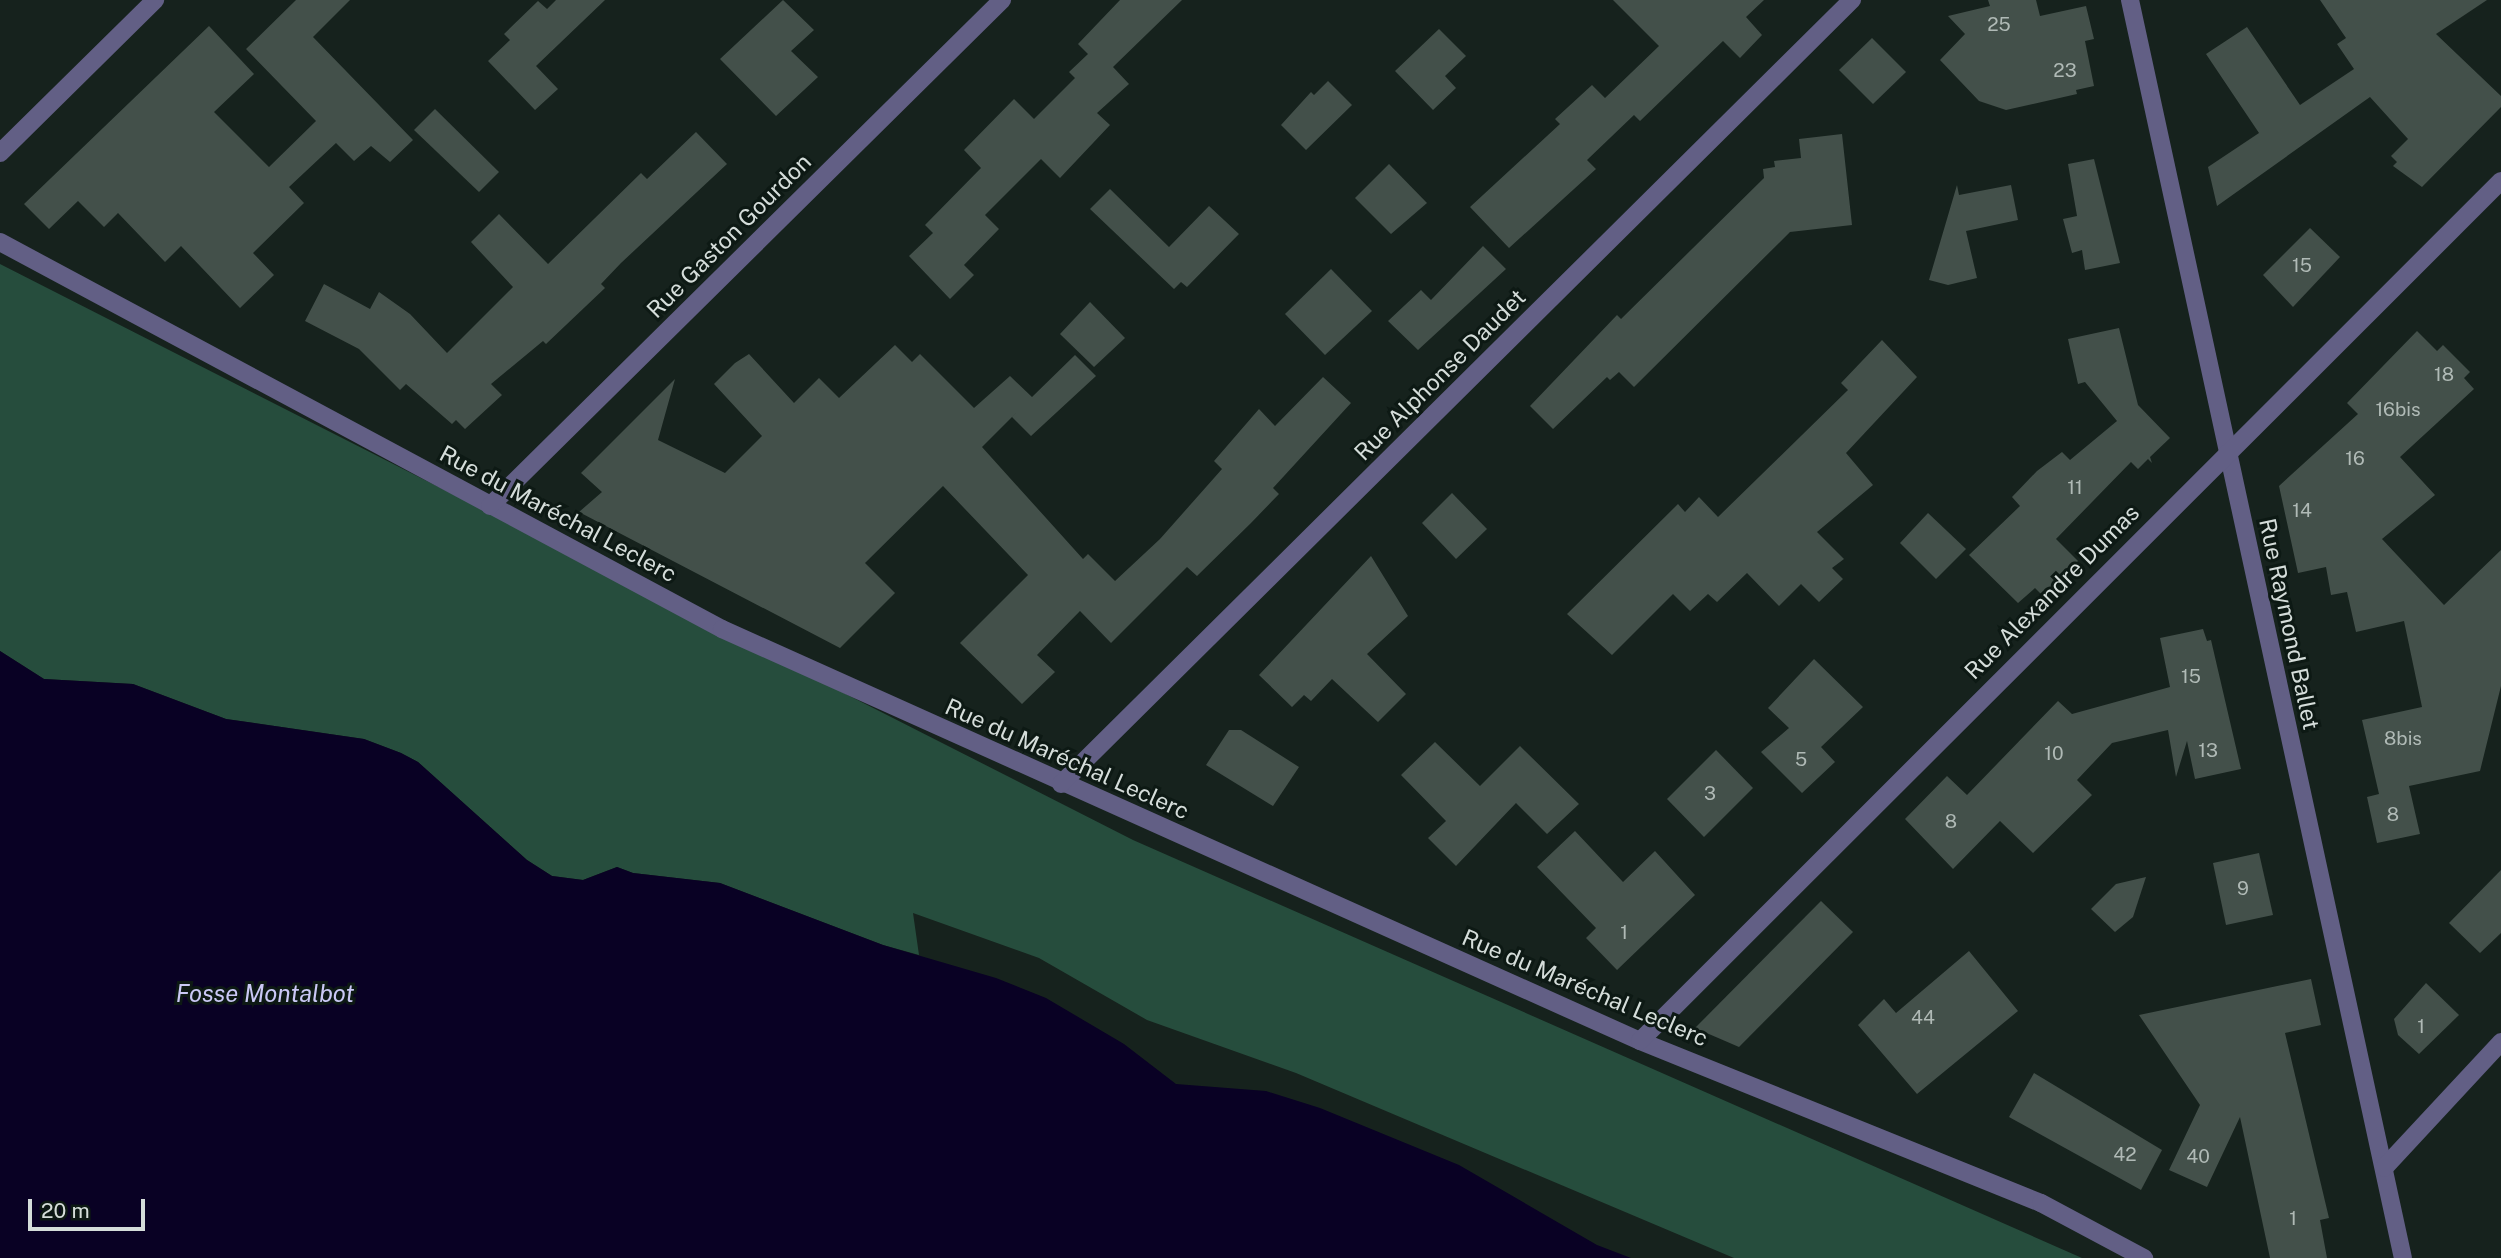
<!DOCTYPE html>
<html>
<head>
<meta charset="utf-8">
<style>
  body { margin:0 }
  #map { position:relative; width:2501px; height:1258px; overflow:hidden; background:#16221d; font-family:"Public Sans",sans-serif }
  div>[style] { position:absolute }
  .green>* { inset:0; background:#264d3d }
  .water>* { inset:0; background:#090124 }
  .building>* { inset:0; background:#43504a }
  .minor>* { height:18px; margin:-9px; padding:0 9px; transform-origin:9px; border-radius:9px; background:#625f85 }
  span { translate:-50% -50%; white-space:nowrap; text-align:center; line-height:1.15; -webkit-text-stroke:6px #0d1914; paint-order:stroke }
  .number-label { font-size:19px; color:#b0bab6 }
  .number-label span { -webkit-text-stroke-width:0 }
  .street-label { font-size:23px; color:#d5ddda }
  .water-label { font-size:24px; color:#cac8f5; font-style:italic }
  .scale { position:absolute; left:28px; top:1199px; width:117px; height:32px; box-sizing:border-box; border:4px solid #d5ddda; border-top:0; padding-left:9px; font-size:21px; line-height:24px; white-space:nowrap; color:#d5ddda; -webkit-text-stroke:5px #0d1914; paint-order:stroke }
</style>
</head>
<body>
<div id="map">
  <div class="green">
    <div style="clip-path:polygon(0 264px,1133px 840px,2082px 1258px,1734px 1258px,1296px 1073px,1147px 1020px,1039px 958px,913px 913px,919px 955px,883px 945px,720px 883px,633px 873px,617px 867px,583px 880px,552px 876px,527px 860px,418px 762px,401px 753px,364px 739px,226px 719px,133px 684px,44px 679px,0 651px)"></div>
  </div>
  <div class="water">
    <div style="clip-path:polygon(0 651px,44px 679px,133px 684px,226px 719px,364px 739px,401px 753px,418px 762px,527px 860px,552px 876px,583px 880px,617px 867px,633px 873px,720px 883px,883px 945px,996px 978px,1046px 998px,1124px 1044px,1176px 1084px,1266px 1091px,1320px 1108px,1459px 1165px,1597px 1245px,1631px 1258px,0 1258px)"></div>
  </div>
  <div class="building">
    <div style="clip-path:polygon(296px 0,350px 0,313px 37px,413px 140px,390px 162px,371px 146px,354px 161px,336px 143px,289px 187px,304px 203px,253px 253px,274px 275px,240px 308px,181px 246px,165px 262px,118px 213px,104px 227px,78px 201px,49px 229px,24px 204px,209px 26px,254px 74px,214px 112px,269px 167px,316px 121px,246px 49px)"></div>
    <div style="clip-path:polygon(556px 0,605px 0,536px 66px,558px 89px,535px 110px,488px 61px,510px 40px,504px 34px,538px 1px,547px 9px)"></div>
    <div style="clip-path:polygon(783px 0,814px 30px,791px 51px,818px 77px,776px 116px,720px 59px)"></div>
    <div style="clip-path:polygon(1120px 0,1182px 0,1113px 67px,1129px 84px,1097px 113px,1110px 125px,1060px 178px,1041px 159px,985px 215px,999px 229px,964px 265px,974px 275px,950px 299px,909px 256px,933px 233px,925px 225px,981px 168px,964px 150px,1014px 99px,1034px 119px,1075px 78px,1069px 72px,1088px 54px,1078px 44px)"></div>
    <div style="clip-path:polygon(1613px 0,1764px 0,1746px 17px,1762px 35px,1740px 58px,1723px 41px,1640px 121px,1634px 115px,1587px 160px,1596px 169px,1509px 248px,1470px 207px,1560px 124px,1555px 119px,1592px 85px,1605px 98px,1659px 46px)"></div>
    <div style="clip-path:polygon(1988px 0,2036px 0,2040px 16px,2086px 6px,2094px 39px,2085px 41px,2094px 86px,2076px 90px,2077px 94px,2006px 110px,1979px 101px,1940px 60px,1965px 34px,1948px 16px,1990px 6px)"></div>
    <div style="clip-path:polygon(2320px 0,2487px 0,2436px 34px,2501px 96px,2501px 107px,2422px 187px,2393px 166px,2397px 162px,2391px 156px,2408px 139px,2370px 97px,2217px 206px,2208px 167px,2259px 133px,2206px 54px,2247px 27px,2300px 105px,2354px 69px,2337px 44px,2346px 38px)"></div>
    <div style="clip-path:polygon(1439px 29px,1466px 56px,1445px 76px,1456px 88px,1433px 110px,1395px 71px)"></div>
    <div style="clip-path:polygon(1872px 38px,1906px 72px,1873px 104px,1839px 70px)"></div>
    <div style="clip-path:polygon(1328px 81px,1352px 105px,1306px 150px,1281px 125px,1311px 92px,1314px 95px)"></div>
    <div style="clip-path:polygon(435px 109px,499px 172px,479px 192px,414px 130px)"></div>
    <div style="clip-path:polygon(696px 132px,727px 164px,621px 263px,601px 284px,605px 288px,546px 344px,543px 341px,491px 384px,502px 395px,465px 429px,456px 420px,452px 424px,406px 384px,400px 390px,359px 349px,305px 321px,324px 284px,370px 309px,379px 292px,410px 314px,447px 353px,513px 287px,471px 242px,499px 214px,548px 264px,641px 173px,647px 179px)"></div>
    <div style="clip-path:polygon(1842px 134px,1852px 225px,1790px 232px,1634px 387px,1619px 372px,1610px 380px,1607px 377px,1553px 429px,1530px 406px,1617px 315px,1621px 319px,1764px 178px,1763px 169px,1775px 167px,1774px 161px,1801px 158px,1799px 139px)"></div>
    <div style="clip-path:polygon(2094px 159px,2120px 263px,2085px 270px,2082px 250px,2072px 253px,2063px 219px,2077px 216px,2068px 164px)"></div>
    <div style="clip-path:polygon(1389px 164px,1427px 203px,1391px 234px,1355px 198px)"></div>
    <div style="clip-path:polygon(1957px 185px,1959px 195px,2011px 185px,2018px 220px,1966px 231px,1977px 278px,1948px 285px,1929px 280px)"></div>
    <div style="clip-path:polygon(1110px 189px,1169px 247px,1209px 206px,1239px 234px,1187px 287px,1181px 282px,1174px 289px,1090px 209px)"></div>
    <div style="clip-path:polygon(2310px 228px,2340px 257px,2293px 307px,2263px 275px)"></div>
    <div style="clip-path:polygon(1483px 246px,1506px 269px,1418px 350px,1388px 321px,1421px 290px,1431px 300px)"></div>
    <div style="clip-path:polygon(1331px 269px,1372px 311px,1325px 355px,1285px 314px)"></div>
    <div style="clip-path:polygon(1090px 302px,1125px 338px,1094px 367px,1060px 334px)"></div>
    <div style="clip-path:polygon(2119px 328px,2138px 405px,2170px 438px,2150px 457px,2152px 463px,2148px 459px,2138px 469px,2131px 462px,2056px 539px,2078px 561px,2043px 596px,2035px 588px,2018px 603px,1969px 555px,2020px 506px,2012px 497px,2037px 471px,2062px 452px,2070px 460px,2117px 421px,2085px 382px,2078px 384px,2068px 339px)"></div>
    <div style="clip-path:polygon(2417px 331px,2437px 351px,2443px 345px,2470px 372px,2464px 378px,2474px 389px,2400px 457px,2435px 495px,2382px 539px,2444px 605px,2501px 550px,2501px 686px,2480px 771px,2409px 786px,2420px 834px,2377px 843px,2367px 797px,2379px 794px,2362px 720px,2422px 707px,2404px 621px,2356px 632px,2347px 592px,2331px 595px,2326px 567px,2298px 573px,2279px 486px,2358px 414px,2347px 403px)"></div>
    <div style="clip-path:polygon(1882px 340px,1917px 377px,1846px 453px,1873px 485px,1817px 532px,1844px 559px,1832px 568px,1843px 579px,1819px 602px,1801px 584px,1779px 606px,1747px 573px,1717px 602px,1708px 594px,1690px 611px,1673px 594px,1612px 655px,1567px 614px,1678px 504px,1685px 512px,1699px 497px,1718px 517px,1848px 390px,1841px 383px)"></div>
    <div style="clip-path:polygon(895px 345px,912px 362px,920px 354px,974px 408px,1010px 376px,1032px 397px,1075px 355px,1096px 376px,1031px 436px,1012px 417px,1017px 412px,982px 447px,1083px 559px,1088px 554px,1115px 581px,1160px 539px,1222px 469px,1214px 461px,1259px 409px,1275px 426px,1323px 377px,1351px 403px,1273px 488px,1279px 494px,1251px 523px,1197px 576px,1187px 567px,1111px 643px,1080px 611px,1037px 655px,1055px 672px,1022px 704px,960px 643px,1028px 575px,943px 486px,865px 563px,895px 593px,840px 648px,579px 512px,602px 492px,581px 473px,675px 379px,658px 440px,725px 473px,762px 436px,714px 384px,735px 363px,749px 354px,794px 403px,819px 378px,839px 398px)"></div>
    <div style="clip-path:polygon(1452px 493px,1487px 529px,1456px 559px,1422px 523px)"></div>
    <div style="clip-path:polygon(1928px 513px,1966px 549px,1936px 579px,1900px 543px)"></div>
    <div style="clip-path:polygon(1371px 556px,1408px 616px,1367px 654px,1406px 694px,1378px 722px,1332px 679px,1311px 701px,1304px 695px,1292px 707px,1259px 675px)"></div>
    <div style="clip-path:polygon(2203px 629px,2207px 641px,2211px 640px,2241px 769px,2195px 779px,2187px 741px,2176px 777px,2168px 730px,2112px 743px,2077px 780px,2092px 795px,2033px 853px,2000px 821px,1953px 869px,1905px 819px,1947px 776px,1967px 795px,2058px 701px,2072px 714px,2170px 687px,2160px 638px)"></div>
    <div style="clip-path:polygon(1814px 659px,1863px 707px,1821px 747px,1835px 762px,1802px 793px,1761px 752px,1789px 728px,1768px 708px)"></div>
    <div style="clip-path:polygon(1229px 730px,1241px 730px,1299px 767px,1273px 806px,1206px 765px)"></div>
    <div style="clip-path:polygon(1435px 742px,1480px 786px,1520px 746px,1579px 804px,1547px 834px,1516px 803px,1456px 866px,1428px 838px,1446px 821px,1401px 775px)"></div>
    <div style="clip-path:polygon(1716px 750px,1753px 788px,1704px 837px,1667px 799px)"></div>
    <div style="clip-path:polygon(1575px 831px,1623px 882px,1655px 851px,1695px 895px,1617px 970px,1586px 938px,1596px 928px,1537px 867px)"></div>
    <div style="clip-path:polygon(2259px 853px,2273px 915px,2226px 925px,2213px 863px)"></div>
    <div style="clip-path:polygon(2501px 870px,2501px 933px,2480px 953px,2449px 923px)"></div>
    <div style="clip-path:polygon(2146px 877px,2133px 917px,2115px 932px,2091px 909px,2116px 884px)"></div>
    <div style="clip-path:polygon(1821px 901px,1853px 932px,1739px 1047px,1695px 1028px)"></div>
    <div style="clip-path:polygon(1969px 951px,2018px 1011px,1917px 1094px,1858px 1025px,1884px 999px,1896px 1013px)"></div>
    <div style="clip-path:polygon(2311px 979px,2321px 1025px,2285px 1033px,2329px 1218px,2320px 1220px,2327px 1258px,2270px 1258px,2240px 1117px,2207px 1187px,2169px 1170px,2200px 1105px,2139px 1015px)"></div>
    <div style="clip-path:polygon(2426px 983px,2459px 1015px,2419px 1054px,2398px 1035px,2394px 1019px)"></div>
    <div style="clip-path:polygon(2034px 1073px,2162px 1150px,2141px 1190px,2009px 1117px)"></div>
  </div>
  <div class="minor">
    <div style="left:2130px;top:0;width:1287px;rotate:77.76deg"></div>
    <div style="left:0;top:153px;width:218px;rotate:-44.6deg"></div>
    <div style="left:0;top:242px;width:819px;rotate:28.19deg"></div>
    <div style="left:722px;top:629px;width:1006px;rotate:24.17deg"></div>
    <div style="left:1640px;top:1041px;width:432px;rotate:22deg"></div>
    <div style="left:2041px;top:1203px;width:117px;rotate:28.1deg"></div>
    <div style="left:490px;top:506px;width:720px;rotate:-44.66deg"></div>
    <div style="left:1061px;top:784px;width:1114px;rotate:-44.75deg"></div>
    <div style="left:1640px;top:1041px;width:1217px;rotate:-44.97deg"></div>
    <div style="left:2384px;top:1168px;width:172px;rotate:-47.1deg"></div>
  </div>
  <div class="number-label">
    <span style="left:1999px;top:25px">25</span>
    <span style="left:2065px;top:71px">23</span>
    <span style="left:2302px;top:266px">15</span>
    <span style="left:2444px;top:375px">18</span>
    <span style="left:2398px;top:410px">16bis</span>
    <span style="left:2355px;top:459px">16</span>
    <span style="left:2075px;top:488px">11</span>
    <span style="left:2302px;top:511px">14</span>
    <span style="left:2191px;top:677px">15</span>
    <span style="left:2403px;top:739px">8bis</span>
    <span style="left:2208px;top:751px">13</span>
    <span style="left:2054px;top:754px">10</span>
    <span style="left:1801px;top:760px">5</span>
    <span style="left:1710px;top:794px">3</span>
    <span style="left:2393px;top:815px">8</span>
    <span style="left:1951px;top:822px">8</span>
    <span style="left:2243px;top:889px">9</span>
    <span style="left:1624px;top:933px">1</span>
    <span style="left:1923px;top:1018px">44</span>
    <span style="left:2421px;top:1027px">1</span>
    <span style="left:2125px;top:1155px">42</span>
    <span style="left:2198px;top:1157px">40</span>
    <span style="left:2293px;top:1219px">1</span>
  </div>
  <div class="street-label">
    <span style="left:729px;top:236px;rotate:-45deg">Rue Gaston Gourdon</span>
    <span style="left:1440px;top:375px;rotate:-45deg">Rue Alphonse Daudet</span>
    <span style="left:558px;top:514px;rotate:28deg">Rue du Maréchal Leclerc</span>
    <span style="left:2052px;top:592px;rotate:-45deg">Rue Alexandre Dumas</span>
    <span style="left:2289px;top:624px;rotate:78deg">Rue Raymond Ballet</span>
    <span style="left:1067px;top:759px;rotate:24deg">Rue du Maréchal Leclerc</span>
    <span style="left:1585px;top:988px;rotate:23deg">Rue du Maréchal Leclerc</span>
  </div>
  <div class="water-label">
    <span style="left:265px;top:994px">Fosse Montalbot</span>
  </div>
  <div class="scale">20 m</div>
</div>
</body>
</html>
